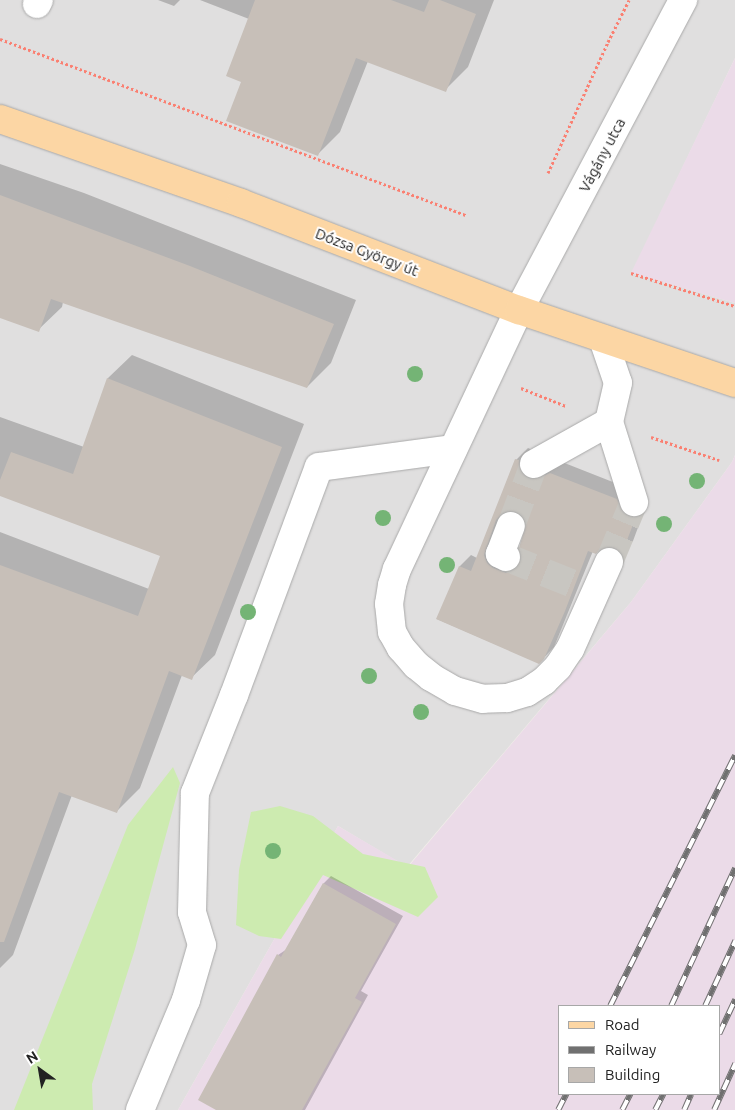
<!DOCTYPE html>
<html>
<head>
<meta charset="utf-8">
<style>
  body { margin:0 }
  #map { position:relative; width:735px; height:1110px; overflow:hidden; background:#f2efe9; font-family:Ubuntu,sans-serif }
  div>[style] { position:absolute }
  .residential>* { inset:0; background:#e0dfdf }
  .industrial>* { inset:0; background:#ebdbe8 }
  .grass>* { inset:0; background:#cdebb0 }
  .shadow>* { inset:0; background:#0003 }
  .building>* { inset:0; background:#c7bfb8 }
  .minor-tunnel>* { height:28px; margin-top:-14px; transform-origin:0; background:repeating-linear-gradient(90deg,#c8c6c1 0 28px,transparent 0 42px) }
  .path>* { height:3px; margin-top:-1.5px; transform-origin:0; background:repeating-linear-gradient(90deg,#fa8072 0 2.5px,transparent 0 5px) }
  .roads { filter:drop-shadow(0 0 1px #a9a9a9) drop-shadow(0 0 1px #a9a9a9) }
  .minor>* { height:28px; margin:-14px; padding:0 14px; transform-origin:14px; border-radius:14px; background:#fff }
  .major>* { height:28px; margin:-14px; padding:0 14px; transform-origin:14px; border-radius:14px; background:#fcd6a4 }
  .rail>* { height:5.5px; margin-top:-2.75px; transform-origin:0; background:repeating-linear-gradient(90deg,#fff 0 11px,#707070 0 22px); box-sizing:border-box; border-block:1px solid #707070 }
  .trees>* { width:16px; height:16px; margin:-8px; border-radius:50%; background:#74b475 }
  span { translate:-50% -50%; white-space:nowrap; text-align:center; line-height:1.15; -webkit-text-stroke:4px #fff; paint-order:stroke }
  .street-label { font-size:15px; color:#222 }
  .legend { position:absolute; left:558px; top:1005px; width:162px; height:90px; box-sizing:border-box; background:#fff; border:1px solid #a7a7a7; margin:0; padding:6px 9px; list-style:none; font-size:15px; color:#222 }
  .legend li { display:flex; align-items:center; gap:10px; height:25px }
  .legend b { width:25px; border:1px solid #a7a7a7 }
  .north { position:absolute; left:15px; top:1045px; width:50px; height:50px; -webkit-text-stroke:4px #fff; paint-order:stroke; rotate:328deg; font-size:14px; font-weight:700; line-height:20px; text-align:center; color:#222 }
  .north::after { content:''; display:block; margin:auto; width:18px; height:22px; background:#222; clip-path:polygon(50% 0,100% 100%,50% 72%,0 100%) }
</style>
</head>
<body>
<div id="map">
  <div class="residential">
    <div style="clip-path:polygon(0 0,735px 0,735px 58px,632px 273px,735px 303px,735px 455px,732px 462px,631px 602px,407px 867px,338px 826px,178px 1110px,0 1110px)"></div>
  </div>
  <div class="industrial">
    <div style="clip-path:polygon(735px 58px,735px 303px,631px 273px)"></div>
    <div style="clip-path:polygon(evenodd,735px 455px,735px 1110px,178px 1110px,338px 826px,408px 867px,631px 602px,732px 462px,735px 455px,559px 1006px,719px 1006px,719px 1094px,559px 1094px,559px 1006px)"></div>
  </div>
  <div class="grass">
    <div style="clip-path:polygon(173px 767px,180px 783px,135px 949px,92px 1084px,93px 1110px,14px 1110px,128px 825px)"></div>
    <div style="clip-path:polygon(280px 806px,313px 816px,363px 854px,425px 867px,438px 897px,418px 917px,323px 875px,281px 939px,259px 936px,236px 925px,239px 870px,251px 812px)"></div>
  </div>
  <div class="shadow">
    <div style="clip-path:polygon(158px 0,180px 0,174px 6px)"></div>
    <div style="clip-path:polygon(200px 0,494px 0,468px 67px,445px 90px,368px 61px,340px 132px,317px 155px,242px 81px,249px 19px)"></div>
    <div style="clip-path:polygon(0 164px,84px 193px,356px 300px,331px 363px,307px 387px,63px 302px,62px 307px,38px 330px,0 317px)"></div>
    <div style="clip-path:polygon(132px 355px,304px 424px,215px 655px,191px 678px,182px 675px,140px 788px,117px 811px,72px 795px,13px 955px,0 968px,0 532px,149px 589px,162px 555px,0 494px,0 413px,0 417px,84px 447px,108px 378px)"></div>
    <div style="clip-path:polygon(evenodd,528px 448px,530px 449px,531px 460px,562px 462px,628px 488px,646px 506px,633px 541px,622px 552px,616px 547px,608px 545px,593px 551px,554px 647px,539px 663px,437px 619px,460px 566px,471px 555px,477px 558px,516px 460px,528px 448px,508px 510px,518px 511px,525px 516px,528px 524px,522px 561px,518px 562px,496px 536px,508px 510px)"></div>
    <div style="clip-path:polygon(331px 876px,403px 916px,361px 991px,368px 995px,305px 1110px,219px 1110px,278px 955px,287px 949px,324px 883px)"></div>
  </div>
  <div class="building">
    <div style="clip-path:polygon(255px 0,391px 0,424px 12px,429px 0,440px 0,476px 14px,446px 92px,356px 58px,318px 156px,226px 121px,241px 82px,226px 76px)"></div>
    <div style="clip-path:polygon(0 195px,190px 266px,334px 324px,307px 388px,51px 299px,39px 332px,0 318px)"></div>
    <div style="clip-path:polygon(107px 378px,282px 447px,192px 680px,169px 671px,117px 813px,59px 792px,4px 942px,0 942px,0 565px,138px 616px,160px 556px,0 496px,0 480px,11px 452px,73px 474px)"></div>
    <div style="clip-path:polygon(evenodd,515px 459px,519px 460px,520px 471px,526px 478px,534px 480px,550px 473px,617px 499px,624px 514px,636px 517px,622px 553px,616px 548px,608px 546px,600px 549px,596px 554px,588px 551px,565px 611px,544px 659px,539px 664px,436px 619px,459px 566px,471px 571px,515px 459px,509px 511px,516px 511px,523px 516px,526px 524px,519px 548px,522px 556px,520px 564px,514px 570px,506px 573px,493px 568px,487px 563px,484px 555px,496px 520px,502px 514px,509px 511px)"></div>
    <div style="clip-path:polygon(323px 883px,396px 924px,355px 998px,362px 1002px,302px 1110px,216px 1110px,198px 1100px,277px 954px,281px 957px)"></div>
  </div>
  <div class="minor-tunnel">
    <div style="left:511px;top:526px;width:66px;rotate:-69.6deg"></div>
    <div style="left:506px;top:557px;width:78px;rotate:21.9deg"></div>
    <div style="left:609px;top:562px;width:65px;rotate:-67.4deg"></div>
  </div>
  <div class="path">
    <div style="left:0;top:39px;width:498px;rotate:20.7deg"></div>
    <div style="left:548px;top:173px;width:144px;rotate:-65.4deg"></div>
    <div style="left:608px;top:42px;width:47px;rotate:-63.4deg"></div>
    <div style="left:631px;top:273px;width:109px;rotate:17.6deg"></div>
    <div style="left:521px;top:388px;width:48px;rotate:21.8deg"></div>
    <div style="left:651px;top:437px;width:72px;rotate:18.7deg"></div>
  </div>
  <div class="roads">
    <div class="minor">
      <div style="left:37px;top:4px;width:4px;rotate:-63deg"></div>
      <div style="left:603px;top:339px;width:46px;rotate:71.2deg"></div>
      <div style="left:618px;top:383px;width:40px;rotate:103deg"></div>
      <div style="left:609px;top:422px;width:84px;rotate:72.6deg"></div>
      <div style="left:534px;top:464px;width:86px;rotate:-29.2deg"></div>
      <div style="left:506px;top:557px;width:7px;rotate:-153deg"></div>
      <div style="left:500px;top:554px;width:30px;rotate:-69deg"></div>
      <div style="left:609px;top:562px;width:95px;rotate:114.1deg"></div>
      <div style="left:570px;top:649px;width:22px;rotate:124deg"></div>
      <div style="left:558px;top:667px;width:20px;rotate:135deg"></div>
      <div style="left:544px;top:681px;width:20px;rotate:147deg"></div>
      <div style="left:527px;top:692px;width:21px;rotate:163deg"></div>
      <div style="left:507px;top:698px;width:24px;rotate:178deg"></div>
      <div style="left:483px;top:699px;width:29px;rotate:-164deg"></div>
      <div style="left:455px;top:691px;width:28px;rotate:-150deg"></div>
      <div style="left:431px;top:677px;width:19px;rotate:-141deg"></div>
      <div style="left:416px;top:665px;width:23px;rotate:-131deg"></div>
      <div style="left:401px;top:648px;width:18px;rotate:-119deg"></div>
      <div style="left:392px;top:632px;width:28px;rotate:-96deg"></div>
      <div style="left:389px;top:604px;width:19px;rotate:-81deg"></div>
      <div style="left:392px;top:585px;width:17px;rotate:-73deg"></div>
      <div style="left:397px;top:569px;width:286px;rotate:-64.8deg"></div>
      <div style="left:519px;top:310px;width:351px;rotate:-62.1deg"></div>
      <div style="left:140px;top:1110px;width:119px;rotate:-67.3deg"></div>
      <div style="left:186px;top:1000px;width:57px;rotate:-73.8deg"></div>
      <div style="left:202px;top:945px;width:34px;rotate:-107deg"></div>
      <div style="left:192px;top:912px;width:119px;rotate:-88.6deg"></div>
      <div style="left:195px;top:793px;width:105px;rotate:-68.3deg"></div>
      <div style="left:234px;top:695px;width:243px;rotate:-69.6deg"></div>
      <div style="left:319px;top:467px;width:135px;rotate:-7.7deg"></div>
    </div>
    <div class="major">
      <div style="left:0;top:119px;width:255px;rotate:19.2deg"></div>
      <div style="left:241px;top:203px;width:298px;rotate:21.1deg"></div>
      <div style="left:519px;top:310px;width:228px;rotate:18.7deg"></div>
    </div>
  </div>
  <div class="rail">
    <div style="left:610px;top:1006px;width:280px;rotate:-63.5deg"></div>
    <div style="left:671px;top:1006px;width:152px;rotate:-65.1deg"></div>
    <div style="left:705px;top:1006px;width:72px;rotate:-65.2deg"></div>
    <div style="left:719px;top:1034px;width:38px;rotate:-65deg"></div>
    <div style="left:558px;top:1110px;width:18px;rotate:-63deg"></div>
    <div style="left:622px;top:1110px;width:18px;rotate:-63deg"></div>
    <div style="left:655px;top:1110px;width:18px;rotate:-63deg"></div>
    <div style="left:684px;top:1110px;width:17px;rotate:-66deg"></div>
    <div style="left:714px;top:1110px;width:51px;rotate:-65.5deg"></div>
  </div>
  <div class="trees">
    <div style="left:415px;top:374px"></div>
    <div style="left:697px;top:481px"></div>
    <div style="left:383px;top:518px"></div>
    <div style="left:664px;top:524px"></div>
    <div style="left:447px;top:565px"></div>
    <div style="left:248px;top:612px"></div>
    <div style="left:369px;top:676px"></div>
    <div style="left:421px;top:712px"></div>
    <div style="left:273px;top:851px"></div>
  </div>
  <div class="street-label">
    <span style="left:602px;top:155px;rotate:-62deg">Vágány utca</span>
    <span style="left:367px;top:252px;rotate:21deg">Dózsa György út</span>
  </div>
  <ul class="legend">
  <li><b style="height:6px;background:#fcd6a4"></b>Road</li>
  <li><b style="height:6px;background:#707070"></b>Railway</li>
  <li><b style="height:14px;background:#c7bfb8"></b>Building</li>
  </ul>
  <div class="north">N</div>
</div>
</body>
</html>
